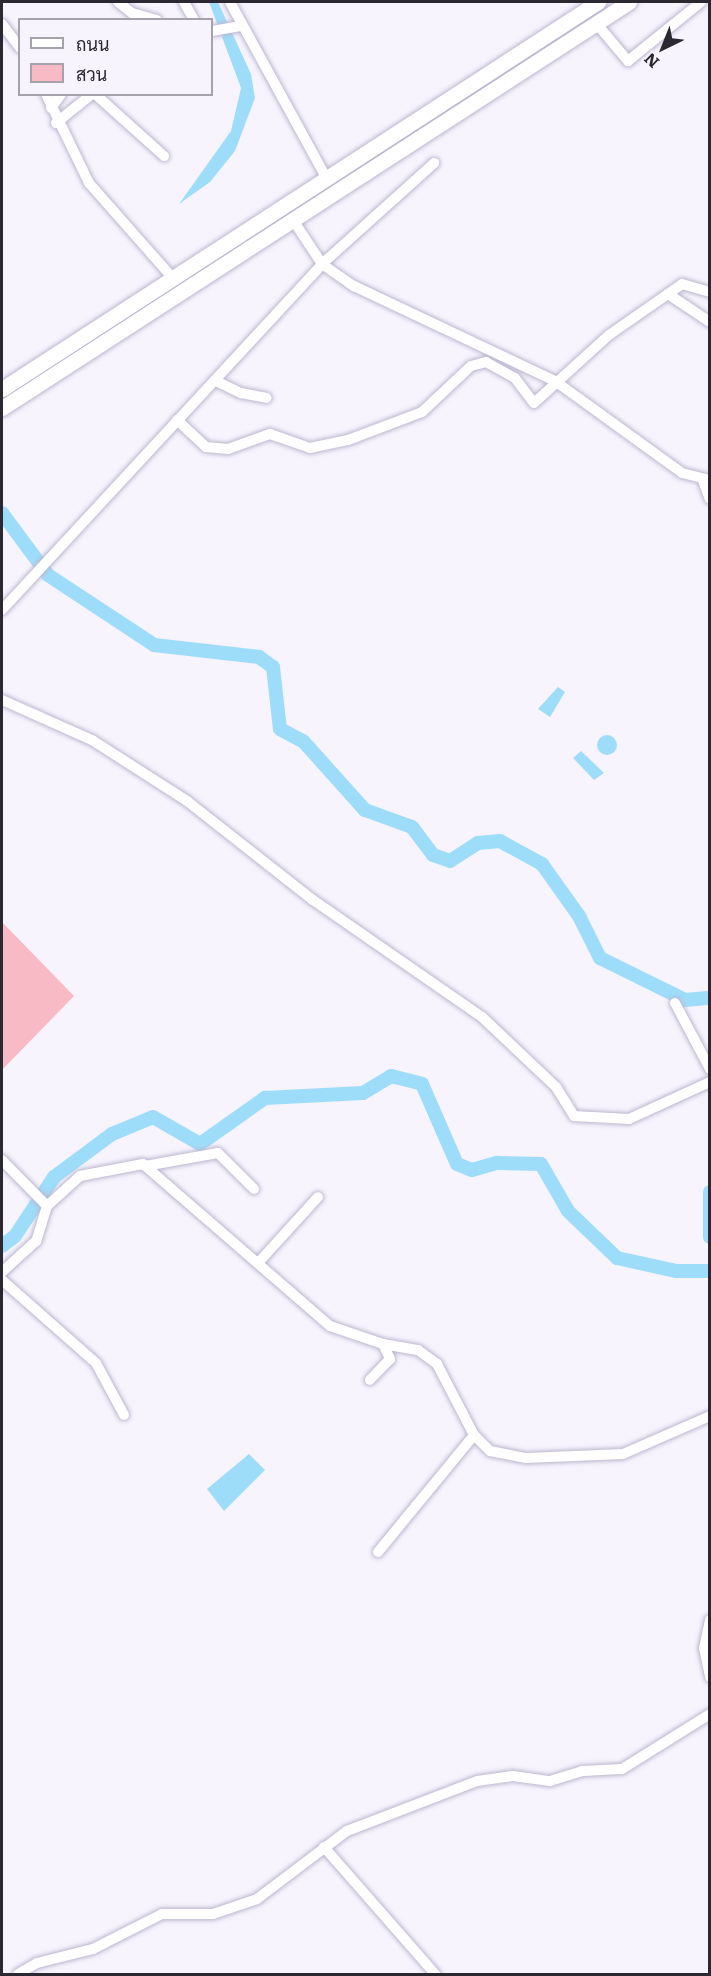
<!DOCTYPE html>
<html>
<head>
<meta charset="utf-8">
<style>
  body { margin:0 }
  #map { position:relative; width:711px; height:1976px; overflow:hidden; background:#f7f4fe; font-family:Literata,Sarabun,serif }
  div>[style] { position:absolute }
  .green>* { inset:0; background:#f8bbc5 }
  .water>* { inset:0; background:#9eddfa }
  .round { border-radius:50% }
  .river>* { height:14px; margin:-7px; padding:0 7px; transform-origin:7px; border-radius:7px; background:#9eddfa }
  .roads { filter:drop-shadow(0 0 2px #bcb6ce) drop-shadow(0 0 2px #bcb6ce) }
  .minor>* { height:10px; margin:-5px; padding:0 5px; transform-origin:5px; border-radius:5px; background:#fff }
  .highway>* { height:15px; margin:-7.5px; padding:0 7.5px; transform-origin:7.5px; border-radius:7.5px; background:#fff }
  span { translate:-50% -50%; white-space:nowrap; text-align:center; line-height:1.15; -webkit-text-stroke:6px #f7f4fe; paint-order:stroke }
  .frame { position:absolute; inset:0; border:3px solid #2b2831; pointer-events:none }
  .legend { position:absolute; left:18px; top:18px; width:195px; height:78px; box-sizing:border-box; background:#f7f4fe; border:2px solid #a5a2ac; margin:0; padding:8px 10px; list-style:none; font-size:18px; color:#2b2831 }
  .legend li { display:flex; align-items:center; gap:12px; height:30px }
  .legend b { width:30px; border:2px solid #a5a2ac }
  .north { position:absolute; left:633px; top:18px; width:60px; height:60px; -webkit-text-stroke:4px #f7f4fe; paint-order:stroke; rotate:223deg; font-size:16px; font-weight:700; line-height:24px; text-align:center; color:#2b2831 }
  .north::after { content:''; display:block; margin:auto; width:21px; height:27px; background:#2b2831; clip-path:polygon(50% 0,100% 100%,50% 72%,0 100%) }
</style>
</head>
<body>
<div id="map">
  <div class="green">
    <div style="clip-path:polygon(2px 922px,74px 996px,2px 1070px)"></div>
  </div>
  <div class="water">
    <div style="clip-path:polygon(209px 2px,218px 2px,251px 74px,255px 98px,235px 151px,210px 182px,179px 204px,231px 131px,241px 88px)"></div>
    <div style="clip-path:polygon(558px 687px,565px 692px,550px 717px,538px 709px)"></div>
    <div class="round" style="left:597px;top:735px;width:20px;height:20px"></div>
    <div style="clip-path:polygon(581px 751px,604px 773px,594px 780px,573px 758px)"></div>
    <div style="clip-path:polygon(249px 1454px,265px 1470px,224px 1511px,207px 1489px)"></div>
  </div>
  <div class="river">
    <div style="left:2px;top:513px;width:77px;rotate:53.4deg"></div>
    <div style="left:48px;top:575px;width:127px;rotate:33.4deg"></div>
    <div style="left:154px;top:645px;width:106px;rotate:6.5deg"></div>
    <div style="left:259px;top:657px;width:17px;rotate:36deg"></div>
    <div style="left:273px;top:667px;width:62px;rotate:83.6deg"></div>
    <div style="left:280px;top:729px;width:26px;rotate:28deg"></div>
    <div style="left:303px;top:741px;width:93px;rotate:48.1deg"></div>
    <div style="left:365px;top:810px;width:50px;rotate:19.9deg"></div>
    <div style="left:412px;top:827px;width:35px;rotate:53deg"></div>
    <div style="left:433px;top:855px;width:18px;rotate:19deg"></div>
    <div style="left:450px;top:861px;width:33px;rotate:-33deg"></div>
    <div style="left:478px;top:843px;width:22px;rotate:-5deg"></div>
    <div style="left:500px;top:841px;width:48px;rotate:28.7deg"></div>
    <div style="left:542px;top:864px;width:64px;rotate:54.6deg"></div>
    <div style="left:579px;top:916px;width:47px;rotate:63.4deg"></div>
    <div style="left:600px;top:958px;width:95px;rotate:26.3deg"></div>
    <div style="left:685px;top:1000px;width:25px;rotate:-5deg"></div>
    <div style="left:710px;top:1192px;width:45px;rotate:90deg"></div>
    <div style="left:2px;top:1246px;width:16px;rotate:-38deg"></div>
    <div style="left:15px;top:1236px;width:71px;rotate:-56.5deg"></div>
    <div style="left:54px;top:1177px;width:72px;rotate:-36.6deg"></div>
    <div style="left:112px;top:1134px;width:44px;rotate:-22.5deg"></div>
    <div style="left:153px;top:1117px;width:54px;rotate:29.9deg"></div>
    <div style="left:200px;top:1144px;width:80px;rotate:-35.3deg"></div>
    <div style="left:265px;top:1098px;width:98px;rotate:-2.9deg"></div>
    <div style="left:363px;top:1093px;width:33px;rotate:-31deg"></div>
    <div style="left:391px;top:1076px;width:32px;rotate:14deg"></div>
    <div style="left:422px;top:1084px;width:87px;rotate:66.4deg"></div>
    <div style="left:457px;top:1164px;width:16px;rotate:22deg"></div>
    <div style="left:472px;top:1170px;width:26px;rotate:-16deg"></div>
    <div style="left:497px;top:1163px;width:44px;rotate:1.3deg"></div>
    <div style="left:541px;top:1164px;width:54px;rotate:60.1deg"></div>
    <div style="left:568px;top:1211px;width:68px;rotate:43.8deg"></div>
    <div style="left:617px;top:1258px;width:60px;rotate:12.4deg"></div>
    <div style="left:676px;top:1271px;width:34px"></div>
  </div>
  <div class="roads">
    <div class="minor">
      <div style="left:118px;top:2px;width:18px;rotate:38deg"></div>
      <div style="left:132px;top:13px;width:26px;rotate:16deg"></div>
      <div style="left:184px;top:2px;width:21px;rotate:61deg"></div>
      <div style="left:230px;top:2px;width:200px;rotate:61.3deg"></div>
      <div style="left:596px;top:23px;width:50px;rotate:49.9deg"></div>
      <div style="left:628px;top:61px;width:94px;rotate:-38.9deg"></div>
      <div style="left:2px;top:24px;width:30px;rotate:53deg"></div>
      <div style="left:212px;top:31px;width:29px;rotate:-10deg"></div>
      <div style="left:46px;top:94px;width:99px;rotate:64.2deg"></div>
      <div style="left:89px;top:183px;width:125px;rotate:48.6deg"></div>
      <div style="left:95px;top:94px;width:93px;rotate:41.9deg"></div>
      <div style="left:51px;top:108px;width:17px;rotate:-54deg"></div>
      <div style="left:56px;top:123px;width:46px;rotate:-38.9deg"></div>
      <div style="left:293px;top:220px;width:53px;rotate:56.6deg"></div>
      <div style="left:322px;top:264px;width:39px;rotate:35deg"></div>
      <div style="left:354px;top:286px;width:222px;rotate:25.3deg"></div>
      <div style="left:555px;top:381px;width:157px;rotate:35.9deg"></div>
      <div style="left:682px;top:473px;width:29px;rotate:14deg"></div>
      <div style="left:668px;top:294px;width:50px;rotate:33.7deg"></div>
      <div style="left:216px;top:381px;width:28px;rotate:26deg"></div>
      <div style="left:241px;top:393px;width:26px;rotate:11deg"></div>
      <div style="left:177px;top:420px;width:40px;rotate:43deg"></div>
      <div style="left:206px;top:447px;width:22px;rotate:5deg"></div>
      <div style="left:228px;top:449px;width:45px;rotate:-19.7deg"></div>
      <div style="left:270px;top:434px;width:42px;rotate:19.3deg"></div>
      <div style="left:310px;top:448px;width:39px;rotate:-12deg"></div>
      <div style="left:348px;top:440px;width:79px;rotate:-20.7deg"></div>
      <div style="left:422px;top:412px;width:67px;rotate:-43.2deg"></div>
      <div style="left:471px;top:366px;width:16px;rotate:-15deg"></div>
      <div style="left:486px;top:362px;width:33px;rotate:29deg"></div>
      <div style="left:515px;top:378px;width:31px;rotate:53deg"></div>
      <div style="left:534px;top:403px;width:101px;rotate:-42.2deg"></div>
      <div style="left:609px;top:335px;width:89px;rotate:-34.9deg"></div>
      <div style="left:682px;top:284px;width:29px;rotate:16deg"></div>
      <div style="left:703px;top:481px;width:19px;rotate:69deg"></div>
      <div style="left:2px;top:610px;width:471px;rotate:-47.2deg"></div>
      <div style="left:322px;top:264px;width:151px;rotate:-42deg"></div>
      <div style="left:2px;top:700px;width:98px;rotate:24deg"></div>
      <div style="left:92px;top:740px;width:113px;rotate:32.7deg"></div>
      <div style="left:187px;top:801px;width:160px;rotate:38.2deg"></div>
      <div style="left:313px;top:900px;width:206px;rotate:34.7deg"></div>
      <div style="left:482px;top:1017px;width:102px;rotate:43.4deg"></div>
      <div style="left:556px;top:1087px;width:34px;rotate:58deg"></div>
      <div style="left:574px;top:1116px;width:55px;rotate:3.1deg"></div>
      <div style="left:629px;top:1119px;width:89px;rotate:-24.6deg"></div>
      <div style="left:675px;top:1003px;width:75px;rotate:62.1deg"></div>
      <div style="left:2px;top:1160px;width:64px;rotate:45.6deg"></div>
      <div style="left:47px;top:1206px;width:37px;rotate:107deg"></div>
      <div style="left:36px;top:1241px;width:46px;rotate:137.6deg"></div>
      <div style="left:145px;top:1166px;width:74px;rotate:-10.1deg"></div>
      <div style="left:218px;top:1153px;width:51px;rotate:45deg"></div>
      <div style="left:47px;top:1206px;width:45px;rotate:-42.3deg"></div>
      <div style="left:80px;top:1176px;width:64px;rotate:-10.8deg"></div>
      <div style="left:143px;top:1164px;width:247px;rotate:40.9deg"></div>
      <div style="left:330px;top:1326px;width:56px;rotate:18.8deg"></div>
      <div style="left:383px;top:1344px;width:17px;rotate:65deg"></div>
      <div style="left:390px;top:1359px;width:29px;rotate:134deg"></div>
      <div style="left:258px;top:1263px;width:89px;rotate:-47.7deg"></div>
      <div style="left:2px;top:1280px;width:125px;rotate:41.4deg"></div>
      <div style="left:96px;top:1363px;width:59px;rotate:61.7deg"></div>
      <div style="left:383px;top:1344px;width:36px;rotate:10deg"></div>
      <div style="left:418px;top:1350px;width:24px;rotate:36deg"></div>
      <div style="left:437px;top:1364px;width:80px;rotate:62.5deg"></div>
      <div style="left:474px;top:1435px;width:23px;rotate:45deg"></div>
      <div style="left:490px;top:1451px;width:37px;rotate:11deg"></div>
      <div style="left:526px;top:1458px;width:97px;rotate:-2.4deg"></div>
      <div style="left:623px;top:1454px;width:95px;rotate:-23.6deg"></div>
      <div style="left:378px;top:1552px;width:151px;rotate:-50.6deg"></div>
      <div style="left:710px;top:1620px;width:29px;rotate:102deg"></div>
      <div style="left:704px;top:1648px;width:30px;rotate:78deg"></div>
      <div style="left:324px;top:1847px;width:169px;rotate:48.8deg"></div>
      <div style="left:18px;top:1974px;width:22px;rotate:-30deg"></div>
      <div style="left:37px;top:1963px;width:58px;rotate:-14deg"></div>
      <div style="left:93px;top:1949px;width:77px;rotate:-26.9deg"></div>
      <div style="left:162px;top:1914px;width:51px"></div>
      <div style="left:213px;top:1914px;width:46px;rotate:-18.8deg"></div>
      <div style="left:257px;top:1899px;width:113px;rotate:-37.1deg"></div>
      <div style="left:347px;top:1831px;width:139px;rotate:-21deg"></div>
      <div style="left:477px;top:1781px;width:36px;rotate:-8deg"></div>
      <div style="left:513px;top:1776px;width:37px;rotate:8deg"></div>
      <div style="left:550px;top:1781px;width:34px;rotate:-17deg"></div>
      <div style="left:582px;top:1771px;width:40px;rotate:-2.9deg"></div>
      <div style="left:622px;top:1769px;width:104px;rotate:-32deg"></div>
    </div>
    <div class="highway">
      <div style="left:2px;top:389px;width:711px;rotate:-33deg"></div>
      <div style="left:2px;top:408px;width:747px;rotate:-32.92deg"></div>
    </div>
  </div>
  <div class="frame"></div>
  <ul class="legend">
  <li><b style="height:8px;background:#fff"></b>ถนน</li>
  <li><b style="height:16px;background:#f8bbc5"></b>สวน</li>
  </ul>
  <div class="north">N</div>
</div>
</body>
</html>
